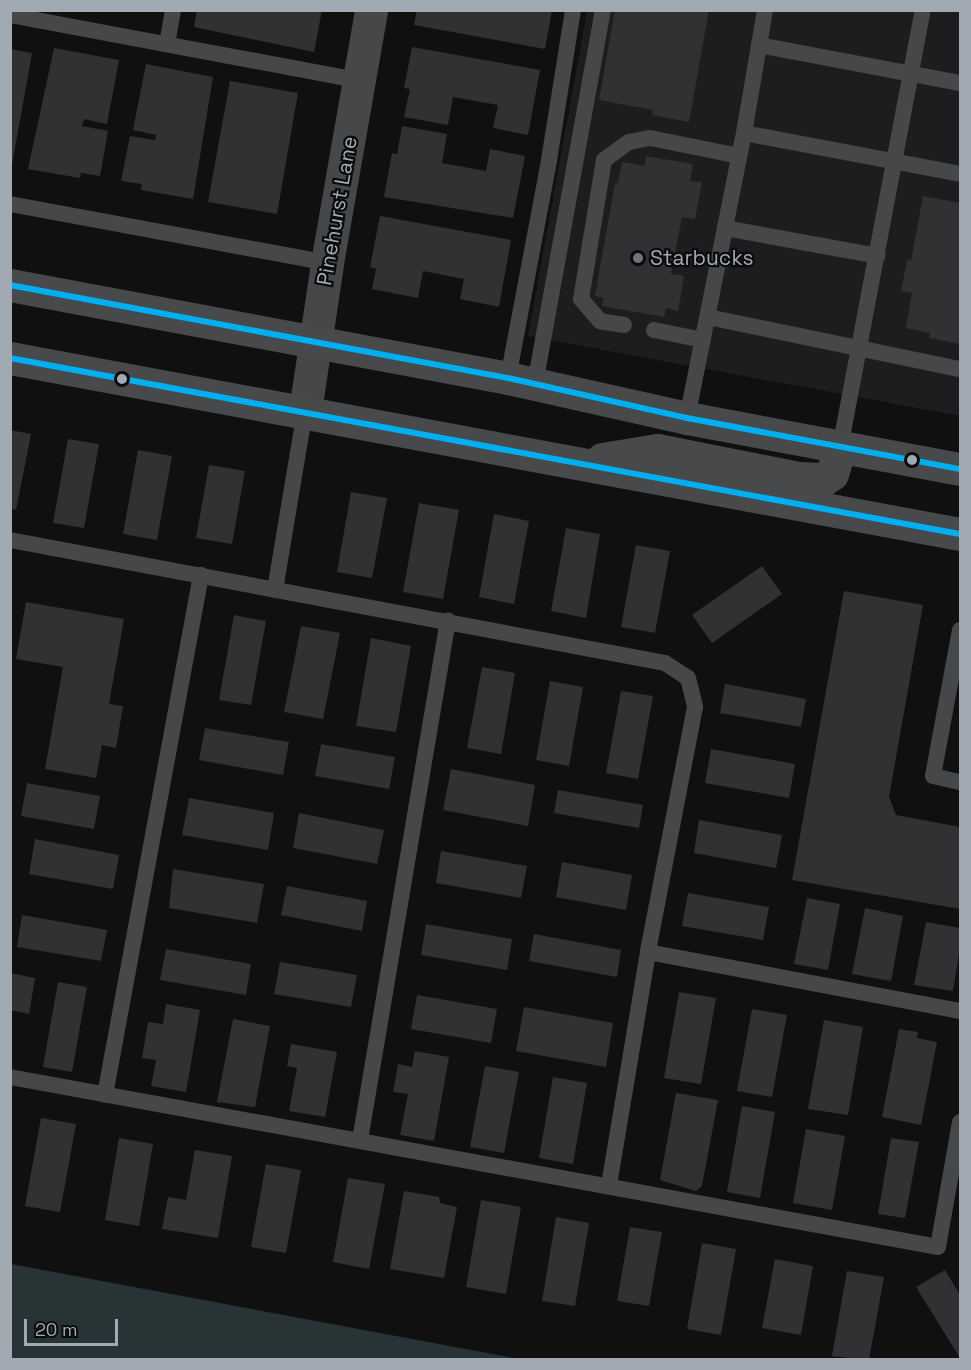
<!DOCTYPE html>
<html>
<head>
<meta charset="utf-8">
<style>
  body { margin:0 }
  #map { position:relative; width:971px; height:1370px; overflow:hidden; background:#101011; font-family:"Space Grotesk",sans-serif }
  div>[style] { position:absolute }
  .built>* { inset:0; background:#1d1d1f }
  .water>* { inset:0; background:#283336 }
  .building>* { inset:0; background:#313133 }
  .lane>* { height:16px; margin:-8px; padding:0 8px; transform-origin:8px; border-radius:8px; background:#454749 }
  .street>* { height:33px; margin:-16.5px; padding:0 16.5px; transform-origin:16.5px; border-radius:16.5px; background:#454749 }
  .primary>* { height:33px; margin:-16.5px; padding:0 16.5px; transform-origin:16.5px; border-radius:16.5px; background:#47494b }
  .bus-1>* { height:6px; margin:-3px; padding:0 3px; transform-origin:3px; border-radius:3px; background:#00aff2 }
  .dots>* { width:16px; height:16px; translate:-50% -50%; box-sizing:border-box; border:3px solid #0b0b0c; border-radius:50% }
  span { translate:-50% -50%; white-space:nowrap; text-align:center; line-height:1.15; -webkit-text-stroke:4.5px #0b0b0c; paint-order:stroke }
  .street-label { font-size:21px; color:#a1aab2 }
  .poi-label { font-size:21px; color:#a1aab2 }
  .left { translate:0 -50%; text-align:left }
  .frame { position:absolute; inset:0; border:12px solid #a1aab2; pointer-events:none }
  .scale { position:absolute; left:24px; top:1319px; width:94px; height:27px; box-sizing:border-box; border:3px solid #a1aab2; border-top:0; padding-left:8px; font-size:18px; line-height:21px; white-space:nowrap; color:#a1aab2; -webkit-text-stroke:4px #0b0b0c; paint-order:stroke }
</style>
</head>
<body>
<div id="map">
  <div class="built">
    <div style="clip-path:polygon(587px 11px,960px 11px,960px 416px,528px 336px)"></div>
  </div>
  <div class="water">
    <div style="clip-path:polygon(11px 1264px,519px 1359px,11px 1359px)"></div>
  </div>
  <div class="building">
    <div style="clip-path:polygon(197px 10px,322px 10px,314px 52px,194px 27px)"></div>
    <div style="clip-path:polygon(417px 10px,552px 10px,545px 49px,414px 25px)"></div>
    <div style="clip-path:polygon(615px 10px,709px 10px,689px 122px,652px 115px,653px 110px,599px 100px)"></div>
    <div style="clip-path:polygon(412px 47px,540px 70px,528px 135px,493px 128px,498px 105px,453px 97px,448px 125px,404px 117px,410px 89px,404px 88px)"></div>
    <div style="clip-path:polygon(54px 48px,119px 60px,107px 124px,84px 119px,82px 126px,108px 131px,100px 176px,81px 173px,80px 178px,28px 169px)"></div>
    <div style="clip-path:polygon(10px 49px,32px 53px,12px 165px,10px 165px)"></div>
    <div style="clip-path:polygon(146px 64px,213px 77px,193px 199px,141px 190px,142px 184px,121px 181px,130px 136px,155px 140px,156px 135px,133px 130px)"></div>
    <div style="clip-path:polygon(230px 81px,298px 93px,277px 214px,208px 202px)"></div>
    <div style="clip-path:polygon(402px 126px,447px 134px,442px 163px,486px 171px,490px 149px,525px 156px,513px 218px,384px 197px,392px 153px,397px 154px)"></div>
    <div style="clip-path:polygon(646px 156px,693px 164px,690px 181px,702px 182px,695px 219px,682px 217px,671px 274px,684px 276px,678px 311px,666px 308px,664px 317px,602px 306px,604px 298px,595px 296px,615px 183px,618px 183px,622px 162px,645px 166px)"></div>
    <div style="clip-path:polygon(923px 196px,960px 203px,960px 344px,929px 338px,930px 333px,906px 328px,912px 293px,901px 291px,907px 260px,911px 261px)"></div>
    <div style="clip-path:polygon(380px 216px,511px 240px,499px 307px,460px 299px,464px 279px,423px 271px,418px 298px,372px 289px,376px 269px,370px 267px)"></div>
    <div style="clip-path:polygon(10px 430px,31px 434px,16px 510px,10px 508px)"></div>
    <div style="clip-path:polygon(68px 439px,99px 444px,84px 528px,53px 523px)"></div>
    <div style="clip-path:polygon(138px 450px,172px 456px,157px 540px,123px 534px)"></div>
    <div style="clip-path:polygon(209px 465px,245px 471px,232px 544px,196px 538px)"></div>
    <div style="clip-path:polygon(351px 492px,387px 498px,372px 578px,337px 572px)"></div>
    <div style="clip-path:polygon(419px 503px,459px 510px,443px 599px,403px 592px)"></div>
    <div style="clip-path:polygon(494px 514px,529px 521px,514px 604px,479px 597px)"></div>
    <div style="clip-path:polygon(566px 528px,600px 534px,586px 618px,551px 611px)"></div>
    <div style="clip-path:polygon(636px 545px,670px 551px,655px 633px,621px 627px)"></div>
    <div style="clip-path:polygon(762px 566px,782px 594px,712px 643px,692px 615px)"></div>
    <div style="clip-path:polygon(844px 591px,923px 605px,889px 797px,896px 815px,960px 827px,960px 909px,792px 880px)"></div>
    <div style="clip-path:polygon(26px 602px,124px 619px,109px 704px,123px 706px,116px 748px,102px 745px,96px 778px,45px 769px,63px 667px,16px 659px)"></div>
    <div style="clip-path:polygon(234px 615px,266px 621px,251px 705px,219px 700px)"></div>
    <div style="clip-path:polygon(301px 626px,340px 633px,323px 719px,284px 712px)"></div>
    <div style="clip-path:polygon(371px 638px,411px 646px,396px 732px,356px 726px)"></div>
    <div style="clip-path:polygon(482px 667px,515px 673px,501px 754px,467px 748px)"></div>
    <div style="clip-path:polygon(550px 681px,583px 687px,569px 766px,536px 760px)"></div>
    <div style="clip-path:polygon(725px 684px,806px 699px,801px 727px,720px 713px)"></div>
    <div style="clip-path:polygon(621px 691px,653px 696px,638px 779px,606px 773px)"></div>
    <div style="clip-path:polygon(205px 728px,289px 742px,283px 775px,199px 760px)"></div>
    <div style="clip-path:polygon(321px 744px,395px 757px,389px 789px,315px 776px)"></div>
    <div style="clip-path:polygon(711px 749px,795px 764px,789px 798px,705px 783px)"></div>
    <div style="clip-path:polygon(451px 769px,535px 785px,528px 826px,443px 810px)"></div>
    <div style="clip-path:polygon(27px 783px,100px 796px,94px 829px,21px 816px)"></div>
    <div style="clip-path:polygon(558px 790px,643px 805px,639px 828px,554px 813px)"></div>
    <div style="clip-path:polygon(189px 798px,274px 813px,268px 850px,182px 835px)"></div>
    <div style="clip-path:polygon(299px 813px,384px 830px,377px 864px,293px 848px)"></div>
    <div style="clip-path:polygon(699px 820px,782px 835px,776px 868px,694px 853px)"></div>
    <div style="clip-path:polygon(35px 839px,119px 855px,113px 889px,29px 874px)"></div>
    <div style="clip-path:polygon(441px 851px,527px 866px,521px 898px,436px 883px)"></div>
    <div style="clip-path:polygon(562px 862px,632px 875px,626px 910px,556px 897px)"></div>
    <div style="clip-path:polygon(173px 869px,264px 884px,257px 923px,169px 908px)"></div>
    <div style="clip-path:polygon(287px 886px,367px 901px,362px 931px,281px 915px)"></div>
    <div style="clip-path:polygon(688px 893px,769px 907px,763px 940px,682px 926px)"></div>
    <div style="clip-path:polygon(807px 898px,840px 904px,828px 970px,794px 964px)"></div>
    <div style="clip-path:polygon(865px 908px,903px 916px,891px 981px,852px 974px)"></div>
    <div style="clip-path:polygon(22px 915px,107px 930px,101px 961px,17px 947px)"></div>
    <div style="clip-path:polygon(926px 922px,960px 928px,960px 948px,953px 991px,914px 985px)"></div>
    <div style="clip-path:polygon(426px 924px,512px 939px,507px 970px,421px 955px)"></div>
    <div style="clip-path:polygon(534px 934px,621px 950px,617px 977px,529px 961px)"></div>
    <div style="clip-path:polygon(166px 949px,251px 964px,246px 995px,160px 980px)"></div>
    <div style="clip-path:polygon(280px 962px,357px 975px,351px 1007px,274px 994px)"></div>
    <div style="clip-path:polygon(10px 973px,35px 978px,29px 1014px,10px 1010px)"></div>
    <div style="clip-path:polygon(58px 982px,87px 987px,72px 1072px,43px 1067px)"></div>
    <div style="clip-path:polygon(679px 992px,716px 998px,701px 1084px,664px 1078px)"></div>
    <div style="clip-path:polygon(417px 995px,497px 1009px,491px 1043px,411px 1029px)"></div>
    <div style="clip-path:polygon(166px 1004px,200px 1010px,186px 1092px,151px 1086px,156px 1060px,142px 1058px,148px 1022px,163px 1024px)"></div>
    <div style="clip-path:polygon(524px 1007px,613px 1023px,606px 1067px,516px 1051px)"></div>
    <div style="clip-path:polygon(752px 1009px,787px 1015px,772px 1097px,737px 1091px)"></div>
    <div style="clip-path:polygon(233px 1019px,270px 1026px,255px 1107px,217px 1102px)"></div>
    <div style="clip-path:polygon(824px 1020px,863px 1027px,848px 1115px,808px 1109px)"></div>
    <div style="clip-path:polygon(899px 1029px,918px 1032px,917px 1038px,937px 1042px,921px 1125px,882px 1117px)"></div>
    <div style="clip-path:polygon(291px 1044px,337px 1052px,325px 1117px,289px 1111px,297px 1068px,287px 1066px)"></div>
    <div style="clip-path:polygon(415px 1051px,449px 1057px,434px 1141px,400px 1135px,408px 1094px,393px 1092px,398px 1064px,412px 1067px)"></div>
    <div style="clip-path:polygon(485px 1066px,519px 1072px,504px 1153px,470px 1147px)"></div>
    <div style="clip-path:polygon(553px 1077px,587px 1083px,573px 1164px,539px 1158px)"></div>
    <div style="clip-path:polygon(676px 1093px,718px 1100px,702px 1186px,696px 1191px,660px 1180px)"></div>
    <div style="clip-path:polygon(742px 1106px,775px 1112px,760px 1198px,727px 1192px)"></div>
    <div style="clip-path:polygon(41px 1118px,76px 1124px,60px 1212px,25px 1206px)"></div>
    <div style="clip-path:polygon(806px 1129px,845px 1136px,832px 1210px,793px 1203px)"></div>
    <div style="clip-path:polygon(119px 1138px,153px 1144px,139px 1226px,105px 1220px)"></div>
    <div style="clip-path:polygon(891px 1138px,919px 1142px,905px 1218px,878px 1214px)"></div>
    <div style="clip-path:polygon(195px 1150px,232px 1156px,218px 1238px,162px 1229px,168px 1197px,186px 1200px)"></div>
    <div style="clip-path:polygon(266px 1164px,301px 1170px,286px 1253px,251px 1247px)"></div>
    <div style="clip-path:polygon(348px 1178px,385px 1184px,369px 1269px,333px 1262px)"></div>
    <div style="clip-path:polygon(404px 1191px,439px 1197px,440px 1203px,457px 1207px,444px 1278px,390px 1269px)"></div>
    <div style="clip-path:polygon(481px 1200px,521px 1207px,506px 1294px,466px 1287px)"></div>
    <div style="clip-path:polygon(556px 1217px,589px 1223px,575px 1306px,542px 1301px)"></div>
    <div style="clip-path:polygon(630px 1227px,662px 1232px,649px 1306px,617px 1301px)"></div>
    <div style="clip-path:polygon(702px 1243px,736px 1249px,721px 1335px,687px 1329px)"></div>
    <div style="clip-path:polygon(775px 1259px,813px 1266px,801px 1335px,762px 1328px)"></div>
    <div style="clip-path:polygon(945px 1270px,960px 1295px,960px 1358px,916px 1287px)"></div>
    <div style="clip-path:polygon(847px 1271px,884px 1277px,869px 1360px,832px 1356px)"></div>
  </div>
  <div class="lane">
    <div style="left:10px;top:15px;width:355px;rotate:10.6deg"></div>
    <div style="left:167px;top:44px;width:35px;rotate:-80deg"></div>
    <div style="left:759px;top:45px;width:205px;rotate:10.7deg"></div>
    <div style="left:744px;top:133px;width:125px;rotate:-80.3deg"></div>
    <div style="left:10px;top:204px;width:322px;rotate:10.5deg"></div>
    <div style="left:725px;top:228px;width:155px;rotate:10.4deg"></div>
    <div style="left:708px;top:317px;width:257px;rotate:11.7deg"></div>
    <div style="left:624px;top:325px;width:24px;rotate:-171deg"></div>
    <div style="left:600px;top:321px;width:29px;rotate:-131deg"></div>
    <div style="left:581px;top:299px;width:141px;rotate:-80.6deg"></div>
    <div style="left:604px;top:160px;width:31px;rotate:-36deg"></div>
    <div style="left:629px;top:142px;width:21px;rotate:-11deg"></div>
    <div style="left:650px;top:138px;width:91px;rotate:11.4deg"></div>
    <div style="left:654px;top:330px;width:50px;rotate:11.5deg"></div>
    <div style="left:508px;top:378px;width:222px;rotate:-79.3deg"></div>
    <div style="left:549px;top:160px;width:152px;rotate:-80.9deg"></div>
    <div style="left:535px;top:384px;width:380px;rotate:-79.7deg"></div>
    <div style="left:687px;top:418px;width:291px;rotate:-78.7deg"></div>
    <div style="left:744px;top:133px;width:220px;rotate:10.7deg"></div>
    <div style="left:840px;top:448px;width:446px;rotate:-79.3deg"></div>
    <div style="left:10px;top:540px;width:666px;rotate:10.64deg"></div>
    <div style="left:665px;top:663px;width:27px;rotate:33deg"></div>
    <div style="left:688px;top:678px;width:30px;rotate:76deg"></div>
    <div style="left:695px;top:707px;width:249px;rotate:100.9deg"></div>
    <div style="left:648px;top:952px;width:237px;rotate:99.5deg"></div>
    <div style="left:275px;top:590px;width:181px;rotate:-80.5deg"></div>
    <div style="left:960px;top:630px;width:148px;rotate:100.5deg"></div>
    <div style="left:933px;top:776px;width:28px;rotate:13deg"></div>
    <div style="left:648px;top:952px;width:318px;rotate:10.7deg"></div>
    <div style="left:10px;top:1077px;width:943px;rotate:10.38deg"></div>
    <div style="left:938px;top:1247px;width:127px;rotate:-80deg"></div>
    <div style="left:105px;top:1095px;width:529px;rotate:-79.54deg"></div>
    <div style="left:360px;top:1140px;width:527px;rotate:-80.39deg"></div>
  </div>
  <div class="street">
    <div style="left:305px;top:411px;width:150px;rotate:-81.5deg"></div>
    <div style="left:327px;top:263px;width:257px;rotate:-80.1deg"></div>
  </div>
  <div class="primary">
    <div style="left:10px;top:285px;width:507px;rotate:10.58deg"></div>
    <div style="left:508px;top:378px;width:183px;rotate:12.6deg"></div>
    <div style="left:687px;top:418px;width:278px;rotate:10.6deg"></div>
    <div style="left:10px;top:358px;width:966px;rotate:10.5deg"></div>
    <div style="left:602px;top:459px;width:56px;rotate:-9.3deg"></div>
    <div style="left:657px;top:450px;width:145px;rotate:11.2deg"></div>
    <div style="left:799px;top:478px;width:25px;rotate:2deg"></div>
    <div style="left:824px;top:479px;width:9px;rotate:-32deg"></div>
    <div style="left:832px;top:474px;width:27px;rotate:-73deg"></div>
  </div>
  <div class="bus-1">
    <div style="left:10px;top:285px;width:507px;rotate:10.58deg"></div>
    <div style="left:508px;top:378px;width:183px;rotate:12.6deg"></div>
    <div style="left:687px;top:418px;width:278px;rotate:10.6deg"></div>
    <div style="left:10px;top:358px;width:966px;rotate:10.5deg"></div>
  </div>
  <div class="dots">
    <div style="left:638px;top:258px;background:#6e747a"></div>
    <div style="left:122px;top:379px;background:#a1aab2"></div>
    <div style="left:912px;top:460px;background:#a1aab2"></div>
  </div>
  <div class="street-label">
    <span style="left:337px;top:211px;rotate:-80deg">Pinehurst Lane</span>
  </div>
  <div class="poi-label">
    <span class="left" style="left:650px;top:258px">Starbucks</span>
  </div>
  <div class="frame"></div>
  <div class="scale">20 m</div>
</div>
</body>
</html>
